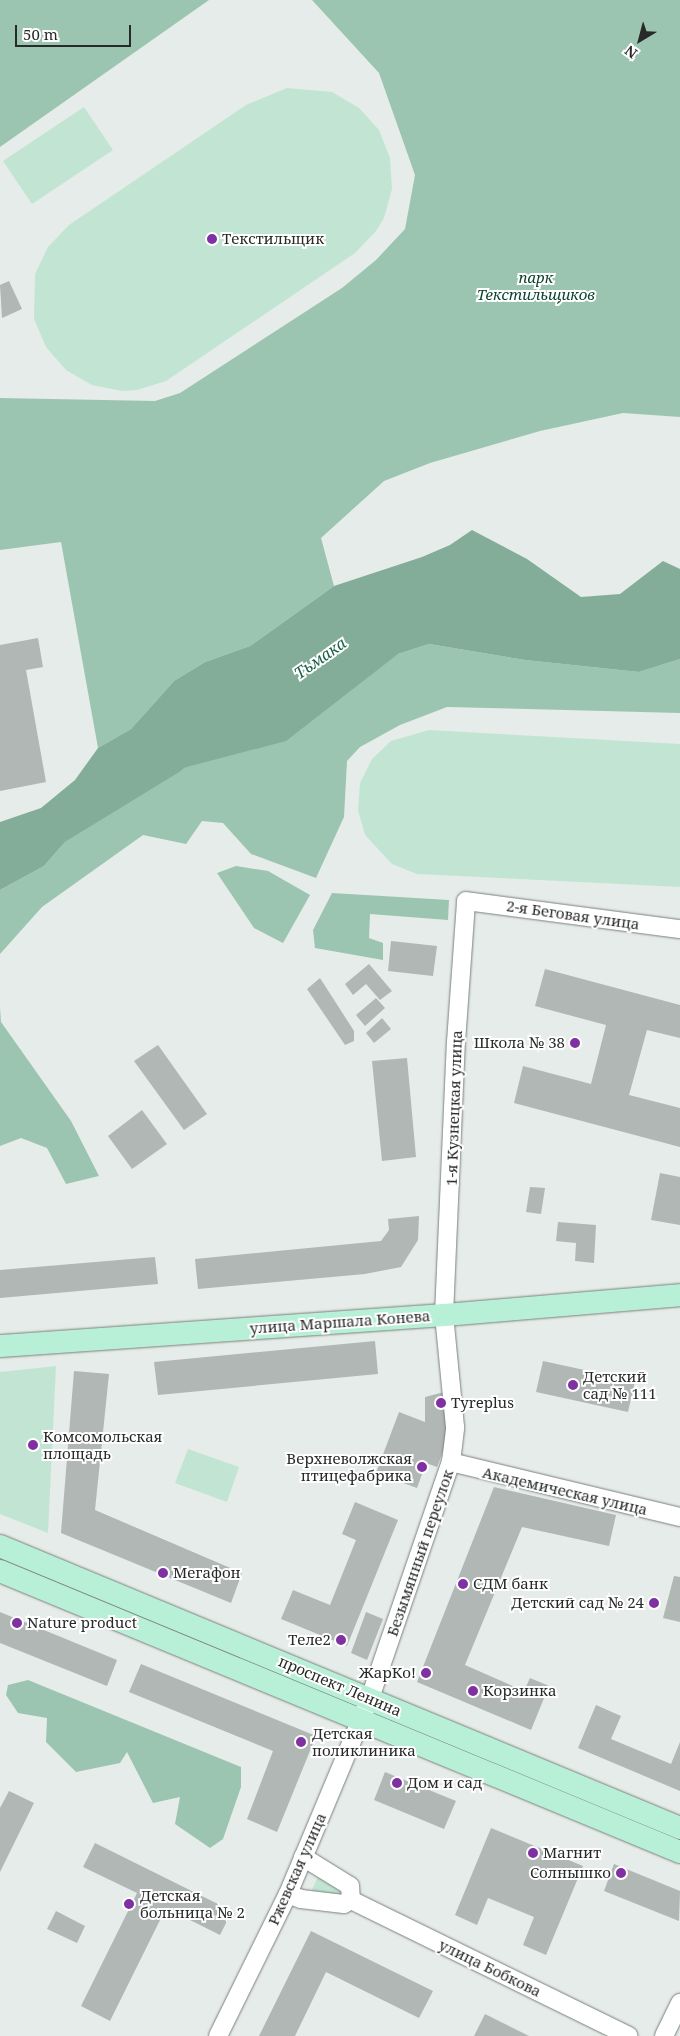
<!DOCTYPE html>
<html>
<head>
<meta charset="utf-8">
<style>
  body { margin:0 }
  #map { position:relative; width:680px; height:2036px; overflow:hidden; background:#e6ece9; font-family:"Noto Serif",serif }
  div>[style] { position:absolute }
  .green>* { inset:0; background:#c2e5d3 }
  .forest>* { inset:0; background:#9cc5b1 }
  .water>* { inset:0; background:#84ad99 }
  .river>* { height:28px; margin:-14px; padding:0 14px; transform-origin:14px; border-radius:14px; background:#84ad99 }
  .building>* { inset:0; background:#b1b7b4 }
  .roads { filter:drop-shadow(0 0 1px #7b807d) drop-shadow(0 0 1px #7b807d) }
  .minor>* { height:18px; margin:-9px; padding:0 9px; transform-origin:9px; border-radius:9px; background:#fff }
  .major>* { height:22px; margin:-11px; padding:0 11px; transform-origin:11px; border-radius:11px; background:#b8f0d7 }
  .dots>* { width:14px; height:14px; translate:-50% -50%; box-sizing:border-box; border:2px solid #fff; border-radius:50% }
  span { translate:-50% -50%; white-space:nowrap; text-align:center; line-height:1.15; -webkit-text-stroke:4px #fff; paint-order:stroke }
  .poi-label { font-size:15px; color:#272a28 }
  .left { translate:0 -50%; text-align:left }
  .right { translate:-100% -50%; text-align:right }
  .park-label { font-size:15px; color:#0c432f; font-style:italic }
  .street-label { font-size:15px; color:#272a28 }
  .water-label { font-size:16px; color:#1b6147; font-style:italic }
  .north { position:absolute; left:615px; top:15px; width:50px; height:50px; -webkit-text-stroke:4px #fff; paint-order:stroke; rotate:217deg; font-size:14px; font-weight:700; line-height:20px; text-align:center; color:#272a28 }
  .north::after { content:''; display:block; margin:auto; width:18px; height:22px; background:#272a28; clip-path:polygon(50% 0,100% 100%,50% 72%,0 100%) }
  .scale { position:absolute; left:15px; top:25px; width:116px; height:22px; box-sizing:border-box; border:2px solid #272a28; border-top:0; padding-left:6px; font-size:15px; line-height:18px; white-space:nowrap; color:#272a28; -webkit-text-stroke:4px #fff; paint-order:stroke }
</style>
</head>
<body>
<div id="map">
  <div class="green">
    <div style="clip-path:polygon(287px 88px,332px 92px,359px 108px,379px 130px,390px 158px,392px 189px,384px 218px,376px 231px,355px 253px,166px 381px,137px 390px,122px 391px,92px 385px,66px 370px,46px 347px,34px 319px,35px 274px,48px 247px,69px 225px,246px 105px)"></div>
    <div style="clip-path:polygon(84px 107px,113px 150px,32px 204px,3px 161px)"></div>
    <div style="clip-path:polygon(429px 730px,680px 744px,680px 887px,417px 874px,392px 864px,365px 835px,358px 810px,360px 783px,372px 759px,391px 741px)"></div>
    <div style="clip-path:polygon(56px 1366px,48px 1533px,0 1514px,0 1372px)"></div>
    <div style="clip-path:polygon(188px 1449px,239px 1467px,227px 1502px,175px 1483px)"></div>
    <div style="clip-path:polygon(320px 1872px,338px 1886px,344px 1896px,311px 1892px)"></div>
  </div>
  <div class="forest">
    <div style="clip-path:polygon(0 0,209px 0,0 147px)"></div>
    <div style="clip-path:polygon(312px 0,680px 0,680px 417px,623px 413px,540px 431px,430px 463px,384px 481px,321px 538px,334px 586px,250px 646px,205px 662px,174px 681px,131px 729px,98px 748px,61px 542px,0 550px,0 398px,155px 401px,180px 393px,342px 288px,376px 260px,405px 229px,415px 175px,379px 73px)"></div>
    <div style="clip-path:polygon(429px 644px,525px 660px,639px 672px,680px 659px,680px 713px,447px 707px,400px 725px,360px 747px,347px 761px,344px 817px,316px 878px,251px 854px,223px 823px,202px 821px,186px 844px,143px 835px,42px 907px,0 954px,0 890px,44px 866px,95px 808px,141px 779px,211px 759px,398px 654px)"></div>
    <div style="clip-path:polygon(236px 866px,268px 871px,310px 895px,283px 943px,254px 928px,217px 873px)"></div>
    <div style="clip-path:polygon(332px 893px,449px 900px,448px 920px,370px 914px,369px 938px,383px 943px,383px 960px,315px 948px,313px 930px)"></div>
    <div style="clip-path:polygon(0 1007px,1px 1022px,71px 1121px,99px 1176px,66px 1184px,47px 1148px,21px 1138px,0 1146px)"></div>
    <div style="clip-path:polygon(28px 1680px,241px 1767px,241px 1787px,223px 1839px,210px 1848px,175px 1824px,180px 1797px,153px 1803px,127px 1752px,120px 1763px,76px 1772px,46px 1742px,47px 1718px,18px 1713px,6px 1695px,8px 1685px)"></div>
  </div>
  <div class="water">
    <div style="clip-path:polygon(472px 530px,527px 559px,581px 597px,620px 594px,663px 561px,680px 569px,680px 659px,639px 672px,525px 660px,429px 644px,398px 654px,286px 741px,141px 779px,95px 808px,44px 866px,0 890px,0 822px,41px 808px,75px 780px,98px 748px,131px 729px,174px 681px,205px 662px,250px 646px,334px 586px,422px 557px,450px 545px)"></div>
  </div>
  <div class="river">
    <div style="left:0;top:865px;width:202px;rotate:-31.4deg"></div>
  </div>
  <div class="building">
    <div style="clip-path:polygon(9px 281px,22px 309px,2px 318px,0 285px)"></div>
    <div style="clip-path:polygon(38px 638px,43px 667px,26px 670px,46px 782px,0 791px,0 645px)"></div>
    <div style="clip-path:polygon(391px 941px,437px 946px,433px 976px,388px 971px)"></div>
    <div style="clip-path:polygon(369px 964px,392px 991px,380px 1000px,366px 984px,353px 995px,345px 984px)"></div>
    <div style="clip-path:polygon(545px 969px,680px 1005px,680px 1038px,647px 1030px,629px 1095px,680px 1108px,680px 1147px,514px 1103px,523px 1066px,591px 1084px,606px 1025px,535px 1006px)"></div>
    <div style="clip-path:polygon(320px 978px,354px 1031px,354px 1041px,345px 1045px,307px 989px)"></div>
    <div style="clip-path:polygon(376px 998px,385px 1008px,365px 1026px,356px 1015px)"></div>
    <div style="clip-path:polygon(382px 1018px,391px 1029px,374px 1043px,366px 1033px)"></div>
    <div style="clip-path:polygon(158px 1045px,207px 1114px,184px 1130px,134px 1061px)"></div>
    <div style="clip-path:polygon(407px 1058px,416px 1157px,382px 1161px,372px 1061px)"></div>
    <div style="clip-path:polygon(142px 1110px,167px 1144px,132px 1169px,108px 1136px)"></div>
    <div style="clip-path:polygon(660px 1173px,680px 1177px,680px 1225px,651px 1220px)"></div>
    <div style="clip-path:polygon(530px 1187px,545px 1188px,541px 1214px,526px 1212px)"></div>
    <div style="clip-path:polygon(419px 1216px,418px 1240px,401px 1267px,365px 1274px,198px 1289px,195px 1259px,381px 1241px,389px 1230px,388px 1219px)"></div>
    <div style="clip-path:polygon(558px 1222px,596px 1225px,594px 1263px,575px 1261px,576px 1243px,556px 1241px)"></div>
    <div style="clip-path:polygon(155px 1257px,158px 1284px,0 1298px,0 1270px)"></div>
    <div style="clip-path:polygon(375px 1341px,378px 1374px,158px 1395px,154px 1362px)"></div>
    <div style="clip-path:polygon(543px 1361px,635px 1381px,628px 1412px,536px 1392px)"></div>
    <div style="clip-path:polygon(74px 1371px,109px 1374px,95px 1510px,242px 1573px,231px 1603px,61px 1533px)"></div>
    <div style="clip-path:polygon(448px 1391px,448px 1438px,437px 1467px,426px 1463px,417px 1488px,376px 1473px,399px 1412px,425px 1422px,425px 1397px)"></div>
    <div style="clip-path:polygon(494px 1487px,616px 1515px,609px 1546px,522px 1527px,465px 1665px,524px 1691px,530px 1678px,549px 1686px,531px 1730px,417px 1682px)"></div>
    <div style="clip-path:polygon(355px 1502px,398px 1520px,347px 1646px,281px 1619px,293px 1590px,330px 1605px,356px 1540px,342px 1534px)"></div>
    <div style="clip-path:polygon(674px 1576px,680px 1577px,680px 1622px,663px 1618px)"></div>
    <div style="clip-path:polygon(0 1612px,117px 1660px,107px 1686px,0 1643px)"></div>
    <div style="clip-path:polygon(366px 1612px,383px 1619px,367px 1660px,351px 1653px)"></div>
    <div style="clip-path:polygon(141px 1664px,316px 1736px,277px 1832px,247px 1819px,273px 1751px,129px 1692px)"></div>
    <div style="clip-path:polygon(596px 1705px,621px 1716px,611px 1739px,671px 1764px,680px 1742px,680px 1791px,578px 1748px)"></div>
    <div style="clip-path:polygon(385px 1772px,456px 1801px,444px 1829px,374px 1800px)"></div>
    <div style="clip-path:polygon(9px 1791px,34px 1803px,0 1872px,0 1808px)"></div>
    <div style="clip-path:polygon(491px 1828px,583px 1866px,546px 1955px,523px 1945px,534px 1917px,488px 1898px,477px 1925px,455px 1915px)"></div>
    <div style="clip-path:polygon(95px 1843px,232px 1911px,220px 1935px,166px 1908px,110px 2021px,81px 2006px,137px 1893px,83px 1867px)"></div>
    <div style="clip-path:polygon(614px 1864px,680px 1891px,679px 1921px,604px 1891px)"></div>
    <div style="clip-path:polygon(56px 1911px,85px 1926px,77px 1943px,47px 1929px)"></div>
    <div style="clip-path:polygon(311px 1931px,433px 1991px,419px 2018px,326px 1972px,295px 2036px,259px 2036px)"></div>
    <div style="clip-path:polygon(485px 2014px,529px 2036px,474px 2036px)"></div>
  </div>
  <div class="roads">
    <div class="minor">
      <div style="left:451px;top:1462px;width:236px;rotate:13.5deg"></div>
      <div style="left:303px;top:1857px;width:55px;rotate:31.7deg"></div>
      <div style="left:350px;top:1886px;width:14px;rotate:86deg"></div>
      <div style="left:288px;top:1894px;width:14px;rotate:21deg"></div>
      <div style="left:301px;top:1899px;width:43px;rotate:6.6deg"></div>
      <div style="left:344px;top:1904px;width:8px;rotate:-30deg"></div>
      <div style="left:351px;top:1900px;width:309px;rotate:26.1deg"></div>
      <div style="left:218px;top:2036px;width:158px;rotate:-63.8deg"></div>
      <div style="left:288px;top:1894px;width:212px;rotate:-67.3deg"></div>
      <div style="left:370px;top:1698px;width:250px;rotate:-71.1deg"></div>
      <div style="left:451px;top:1462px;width:35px;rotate:-83deg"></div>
      <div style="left:455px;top:1427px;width:113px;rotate:-95.6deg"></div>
      <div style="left:444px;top:1315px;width:273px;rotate:-87.5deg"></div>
      <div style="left:456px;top:1042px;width:141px;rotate:-85.9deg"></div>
      <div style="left:466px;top:901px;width:216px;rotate:7.5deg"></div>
      <div style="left:664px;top:2036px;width:37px;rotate:-64deg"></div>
    </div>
    <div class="major">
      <div style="left:0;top:1346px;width:445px;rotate:-4deg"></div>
      <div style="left:444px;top:1315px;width:237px;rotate:-4.8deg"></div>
      <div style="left:0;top:1546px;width:736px;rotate:22.52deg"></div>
      <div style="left:0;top:1571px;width:736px;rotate:22.45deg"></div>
    </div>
  </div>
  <div class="dots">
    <div style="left:212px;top:239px;background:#7f30a1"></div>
    <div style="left:575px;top:1043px;background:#7f30a1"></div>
    <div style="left:573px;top:1385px;background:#7f30a1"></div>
    <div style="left:441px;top:1403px;background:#7f30a1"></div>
    <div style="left:33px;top:1445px;background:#7f30a1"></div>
    <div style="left:422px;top:1467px;background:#7f30a1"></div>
    <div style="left:163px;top:1573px;background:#7f30a1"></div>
    <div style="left:463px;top:1584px;background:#7f30a1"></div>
    <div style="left:654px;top:1603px;background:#7f30a1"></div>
    <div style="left:17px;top:1623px;background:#7f30a1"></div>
    <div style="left:341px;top:1640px;background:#7f30a1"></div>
    <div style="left:426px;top:1673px;background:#7f30a1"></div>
    <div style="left:473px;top:1691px;background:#7f30a1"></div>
    <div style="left:301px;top:1742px;background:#7f30a1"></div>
    <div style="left:397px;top:1783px;background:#7f30a1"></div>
    <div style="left:533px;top:1853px;background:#7f30a1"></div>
    <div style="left:621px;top:1873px;background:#7f30a1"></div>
    <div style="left:129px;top:1904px;background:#7f30a1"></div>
  </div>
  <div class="poi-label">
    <span class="left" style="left:222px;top:239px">Текстильщик</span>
    <span class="right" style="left:565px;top:1043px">Школа № 38</span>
    <span class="left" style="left:583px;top:1385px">Детский<br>сад № 111</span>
    <span class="left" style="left:451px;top:1403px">Tyreplus</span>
    <span class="left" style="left:43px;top:1445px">Комсомольская<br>площадь</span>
    <span class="right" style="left:412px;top:1467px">Верхневолжская<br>птицефабрика</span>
    <span class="left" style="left:173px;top:1573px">Мегафон</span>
    <span class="left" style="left:473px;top:1584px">СДМ банк</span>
    <span class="right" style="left:644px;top:1603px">Детский сад № 24</span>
    <span class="left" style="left:27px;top:1623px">Nature product</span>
    <span class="right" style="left:331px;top:1640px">Теле2</span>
    <span class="right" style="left:416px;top:1673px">ЖарКо!</span>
    <span class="left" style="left:483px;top:1691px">Корзинка</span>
    <span class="left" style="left:312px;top:1742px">Детская<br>поликлиника</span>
    <span class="left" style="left:407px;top:1783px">Дом и сад</span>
    <span class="left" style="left:543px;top:1853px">Магнит</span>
    <span class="right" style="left:611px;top:1873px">Солнышко</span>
    <span class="left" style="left:140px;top:1904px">Детская<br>больница № 2</span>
  </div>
  <div class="park-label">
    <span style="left:536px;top:286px">парк<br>Текстильщиков</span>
  </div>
  <div class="street-label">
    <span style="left:573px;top:915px;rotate:8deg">2-я Беговая улица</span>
    <span style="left:454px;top:1108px;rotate:-88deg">1-я Кузнецкая улица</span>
    <span style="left:340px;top:1322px;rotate:-4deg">улица Маршала Конева</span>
    <span style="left:565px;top:1491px;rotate:13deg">Академическая улица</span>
    <span style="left:420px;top:1553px;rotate:-71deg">Безымянный переулок</span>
    <span style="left:340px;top:1686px;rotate:23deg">проспект Ленина</span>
    <span style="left:297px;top:1869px;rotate:-66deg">Ржевская улица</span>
    <span style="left:490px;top:1968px;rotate:26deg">улица Бобкова</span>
  </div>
  <div class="water-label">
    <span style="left:320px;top:658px;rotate:-35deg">Тьмака</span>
  </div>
  <div class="north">N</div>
  <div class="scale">50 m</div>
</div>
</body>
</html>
